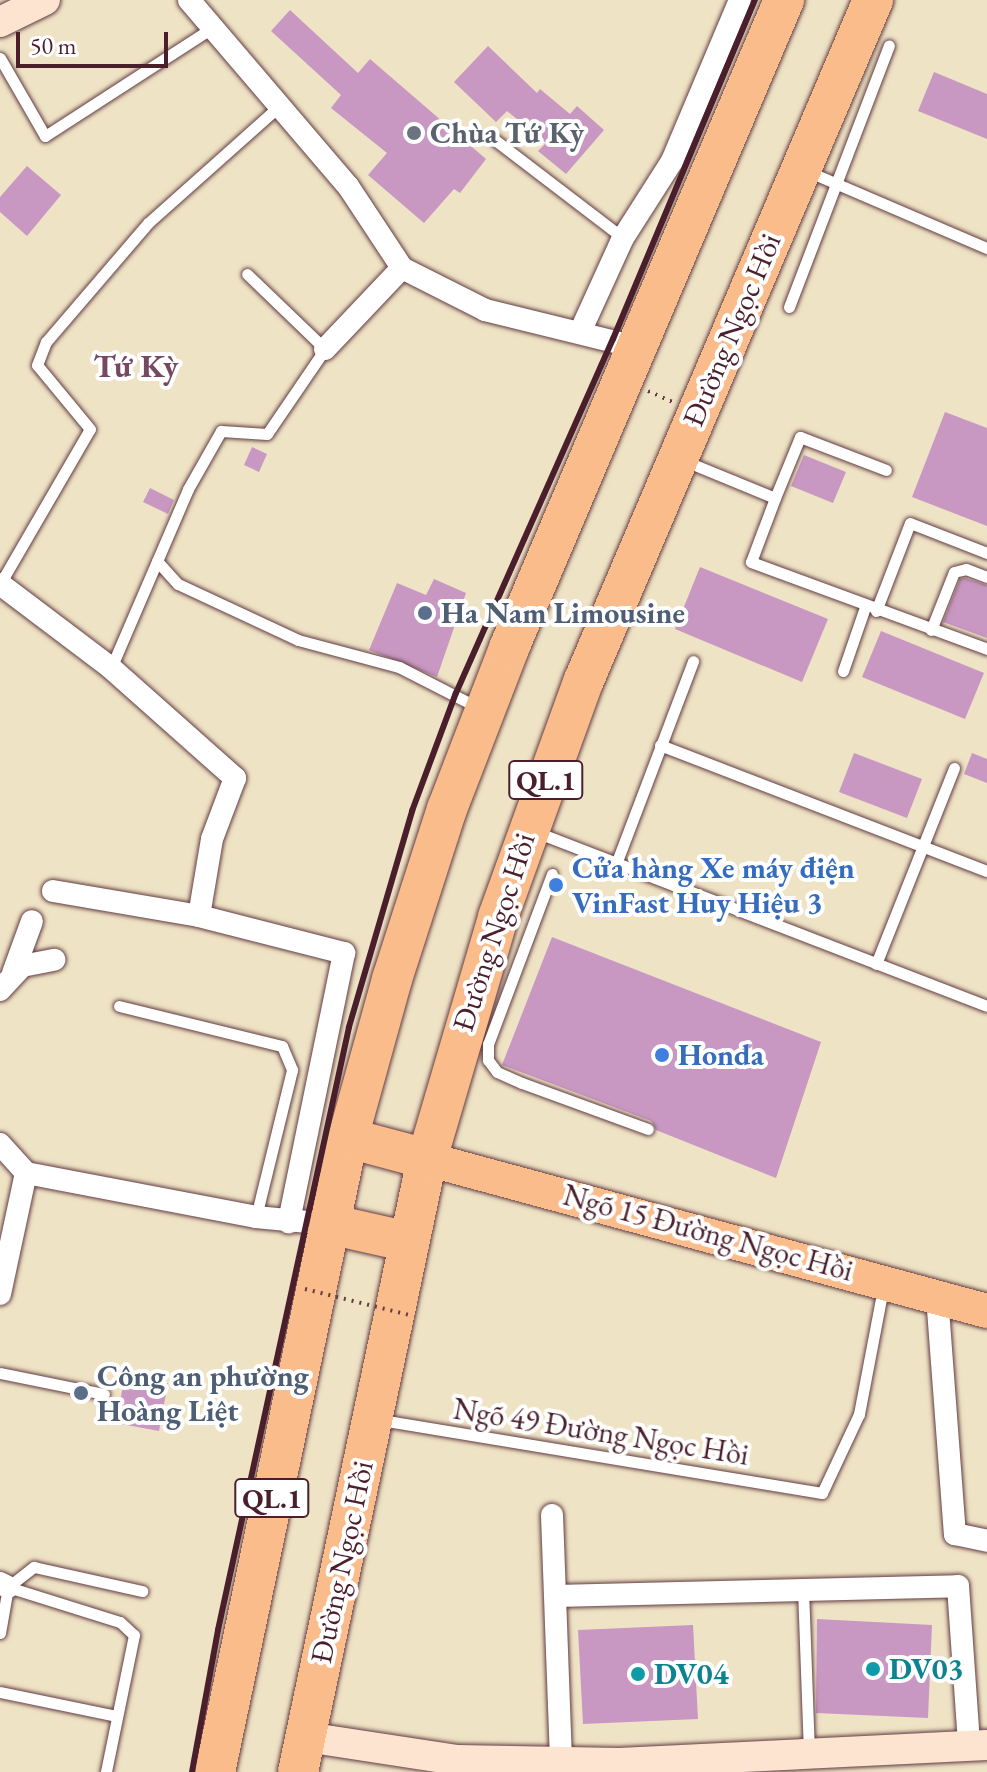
<!DOCTYPE html>
<html>
<head>
<meta charset="utf-8">
<style>
  body { margin:0 }
  #map { position:relative; width:987px; height:1772px; overflow:hidden; background:#efe3c5; font-family:"EB Garamond",serif }
  div>[style] { position:absolute }
  .building>* { inset:0; background:#c898c2 }
  .path>* { height:4px; margin-top:-2px; transform-origin:0; background:repeating-linear-gradient(90deg,#633c42 0 2px,transparent 0 8px) }
  .roads { filter:drop-shadow(0 0 2px #633c42) drop-shadow(0 0 2px #633c42) }
  .lane>* { height:11px; margin:-5.5px; padding:0 5.5px; transform-origin:5.5px; border-radius:5.5px; background:#fff }
  .street>* { height:22px; margin:-11px; padding:0 11px; transform-origin:11px; border-radius:11px; background:#fff }
  .secondary>* { height:30px; margin:-15px; padding:0 15px; transform-origin:15px; border-radius:15px; background:#fde4d1 }
  .primary>* { height:34px; margin:-17px; padding:0 17px; transform-origin:17px; border-radius:17px; background:#fabc8b }
  .highway>* { height:40px; margin:-20px; padding:0 20px; transform-origin:20px; border-radius:20px; background:#fabc8b }
  .rail>* { height:6px; margin:-3px; padding:0 3px; transform-origin:3px; border-radius:3px; background:#4a1f2b }
  .path-bridge>* { height:4px; margin-top:-2px; transform-origin:0; background:repeating-linear-gradient(90deg,#633c42 0 2px,transparent 0 8px) }
  .dots>* { width:22px; height:22px; translate:-50% -50%; box-sizing:border-box; border:4px solid #fff; border-radius:50% }
  span { translate:-50% -50%; white-space:nowrap; text-align:center; line-height:1.15; -webkit-text-stroke:8px #fff; paint-order:stroke }
  .shield-label span { padding:2px 6px; background:#fff; border:2px solid; border-radius:6px; -webkit-text-stroke-width:0 }
  .shield-label { font-size:28px; color:#4a1f2b; font-weight:700 }
  .worship-label { font-size:30px; color:#5b616d; font-weight:700 }
  .left { translate:0 -50%; text-align:left }
  .street-label { font-size:30px; color:#4a1f2b }
  .service-label { font-size:30px; color:#4e5e75; font-weight:700 }
  .shop-label { font-size:30px; color:#366cbe; font-weight:700 }
  .culture-label { font-size:30px; color:#0d838f; font-weight:700 }
  .neighbourhood-label { font-size:32px; color:#764960; font-weight:700 }
  .scale { position:absolute; left:16px; top:32px; width:152px; height:36px; box-sizing:border-box; border:4px solid #4a1f2b; border-top:0; padding-left:10px; font-size:24px; line-height:28px; white-space:nowrap; color:#4a1f2b; -webkit-text-stroke:6px #fff; paint-order:stroke }
</style>
</head>
<body>
<div id="map">
  <div class="building">
    <div style="clip-path:polygon(290px 10px,358px 73px,370px 59px,486px 159px,460px 193px,454px 189px,424px 223px,368px 175px,387px 153px,331px 108px,341px 95px,271px 31px)"></div>
    <div style="clip-path:polygon(488px 46px,537px 93px,540px 89px,570px 114px,577px 106px,604px 130px,566px 174px,538px 151px,546px 143px,507px 111px,496px 122px,454px 82px)"></div>
    <div style="clip-path:polygon(934px 72px,987px 94px,987px 139px,918px 111px)"></div>
    <div style="clip-path:polygon(27px 166px,61px 195px,27px 236px,0 212px,0 197px)"></div>
    <div style="clip-path:polygon(945px 412px,987px 428px,987px 526px,912px 497px)"></div>
    <div style="clip-path:polygon(252px 447px,267px 454px,259px 472px,244px 465px)"></div>
    <div style="clip-path:polygon(804px 455px,846px 472px,833px 503px,791px 486px)"></div>
    <div style="clip-path:polygon(150px 488px,174px 500px,168px 514px,143px 502px)"></div>
    <div style="clip-path:polygon(700px 567px,828px 619px,802px 682px,675px 629px)"></div>
    <div style="clip-path:polygon(965px 578px,987px 585px,987px 638px,943px 622px,960px 579px)"></div>
    <div style="clip-path:polygon(434px 579px,466px 593px,437px 677px,369px 650px,397px 583px,426px 595px)"></div>
    <div style="clip-path:polygon(881px 631px,984px 673px,965px 719px,862px 677px)"></div>
    <div style="clip-path:polygon(854px 753px,922px 779px,907px 818px,839px 792px)"></div>
    <div style="clip-path:polygon(972px 753px,987px 759px,987px 783px,964px 774px)"></div>
    <div style="clip-path:polygon(552px 937px,821px 1042px,776px 1178px,656px 1130px,651px 1121px,502px 1065px)"></div>
    <div style="clip-path:polygon(125px 1375px,168px 1383px,159px 1431px,116px 1423px)"></div>
    <div style="clip-path:polygon(817px 1619px,932px 1625px,928px 1718px,816px 1713px)"></div>
    <div style="clip-path:polygon(693px 1625px,698px 1719px,583px 1724px,578px 1630px)"></div>
  </div>
  <div class="path">
    <div style="left:648px;top:391px;width:27px;rotate:24deg"></div>
  </div>
  <div class="roads">
    <div class="lane">
      <div style="left:0;top:58px;width:90px;rotate:60deg"></div>
      <div style="left:45px;top:136px;width:199px;rotate:-32.9deg"></div>
      <div style="left:491px;top:137px;width:166px;rotate:37.4deg"></div>
      <div style="left:807px;top:171px;width:196px;rotate:23.2deg"></div>
      <div style="left:789px;top:307px;width:280px;rotate:-69.1deg"></div>
      <div style="left:685px;top:461px;width:97px;rotate:22.3deg"></div>
      <div style="left:775px;top:498px;width:66px;rotate:-67.7deg"></div>
      <div style="left:800px;top:437px;width:92px;rotate:21deg"></div>
      <div style="left:775px;top:498px;width:68px;rotate:110.6deg"></div>
      <div style="left:751px;top:562px;width:252px;rotate:20.2deg"></div>
      <div style="left:157px;top:561px;width:31px;rotate:48deg"></div>
      <div style="left:178px;top:584px;width:132px;rotate:25deg"></div>
      <div style="left:298px;top:640px;width:105px;rotate:15deg"></div>
      <div style="left:399px;top:667px;width:88px;rotate:27.1deg"></div>
      <div style="left:0;top:584px;width:179px;rotate:-59.9deg"></div>
      <div style="left:90px;top:429px;width:83px;rotate:-129.6deg"></div>
      <div style="left:37px;top:365px;width:25px;rotate:-69deg"></div>
      <div style="left:46px;top:342px;width:157px;rotate:-49.4deg"></div>
      <div style="left:148px;top:223px;width:173px;rotate:-41.7deg"></div>
      <div style="left:876px;top:611px;width:94px;rotate:-68.9deg"></div>
      <div style="left:910px;top:523px;width:83px;rotate:21.3deg"></div>
      <div style="left:931px;top:630px;width:62px;rotate:-68.4deg"></div>
      <div style="left:954px;top:572px;width:12px;rotate:-14deg"></div>
      <div style="left:966px;top:569px;width:22px;rotate:21deg"></div>
      <div style="left:111px;top:668px;width:195px;rotate:-66.7deg"></div>
      <div style="left:188px;top:489px;width:67px;rotate:-60.4deg"></div>
      <div style="left:221px;top:431px;width:46px;rotate:3.7deg"></div>
      <div style="left:267px;top:434px;width:103px;rotate:-55.7deg"></div>
      <div style="left:325px;top:349px;width:108px;rotate:-136.1deg"></div>
      <div style="left:843px;top:671px;width:68px;rotate:-71deg"></div>
      <div style="left:660px;top:745px;width:350px;rotate:21.1deg"></div>
      <div style="left:536px;top:832px;width:483px;rotate:21.1deg"></div>
      <div style="left:616px;top:864px;width:217px;rotate:-69.2deg"></div>
      <div style="left:552px;top:874px;width:182px;rotate:110.6deg"></div>
      <div style="left:488px;top:1044px;width:16px;rotate:90deg"></div>
      <div style="left:488px;top:1060px;width:15px;rotate:53deg"></div>
      <div style="left:497px;top:1072px;width:27px;rotate:24deg"></div>
      <div style="left:522px;top:1083px;width:134px;rotate:20.1deg"></div>
      <div style="left:876px;top:964px;width:211px;rotate:-68.3deg"></div>
      <div style="left:119px;top:1006px;width:168px;rotate:13.8deg"></div>
      <div style="left:282px;top:1046px;width:26px;rotate:67deg"></div>
      <div style="left:292px;top:1070px;width:151px;rotate:103.8deg"></div>
      <div style="left:0;top:1373px;width:106px;rotate:11.4deg"></div>
      <div style="left:381px;top:1420px;width:447px;rotate:9.4deg"></div>
      <div style="left:822px;top:1493px;width:87px;rotate:-64.9deg"></div>
      <div style="left:859px;top:1414px;width:128px;rotate:-79.2deg"></div>
      <div style="left:8px;top:1587px;width:117px;rotate:17.4deg"></div>
      <div style="left:120px;top:1622px;width:19px;rotate:43deg"></div>
      <div style="left:134px;top:1635px;width:140px;rotate:101.6deg"></div>
      <div style="left:803px;top:1589px;width:162px;rotate:87.9deg"></div>
      <div style="left:0;top:1633px;width:47px;rotate:-80.1deg"></div>
      <div style="left:8px;top:1587px;width:33px;rotate:-38deg"></div>
      <div style="left:34px;top:1567px;width:111px;rotate:12.5deg"></div>
      <div style="left:0;top:1692px;width:119px;rotate:11.6deg"></div>
    </div>
    <div class="street">
      <div style="left:189px;top:0;width:245px;rotate:49.5deg"></div>
      <div style="left:348px;top:186px;width:98px;rotate:56.6deg"></div>
      <div style="left:402px;top:268px;width:93px;rotate:26.8deg"></div>
      <div style="left:485px;top:310px;width:155px;rotate:13.8deg"></div>
      <div style="left:581px;top:330px;width:101px;rotate:-65.5deg"></div>
      <div style="left:623px;top:238px;width:91px;rotate:-57.5deg"></div>
      <div style="left:672px;top:161px;width:175px;rotate:-67.1deg"></div>
      <div style="left:325px;top:349px;width:112px;rotate:-46.5deg"></div>
      <div style="left:0;top:584px;width:139px;rotate:37.1deg"></div>
      <div style="left:111px;top:668px;width:166px;rotate:41.6deg"></div>
      <div style="left:235px;top:778px;width:65px;rotate:110.7deg"></div>
      <div style="left:212px;top:839px;width:78px;rotate:99.6deg"></div>
      <div style="left:199px;top:916px;width:150px;rotate:14.3deg"></div>
      <div style="left:344px;top:953px;width:275px;rotate:101.6deg"></div>
      <div style="left:53px;top:891px;width:148px;rotate:9.7deg"></div>
      <div style="left:13px;top:973px;width:55px;rotate:-69.9deg"></div>
      <div style="left:0;top:990px;width:33px;rotate:-47deg"></div>
      <div style="left:22px;top:966px;width:33px;rotate:-11deg"></div>
      <div style="left:0;top:1144px;width:39px;rotate:48deg"></div>
      <div style="left:26px;top:1173px;width:234px;rotate:10.8deg"></div>
      <div style="left:256px;top:1217px;width:73px;rotate:5.5deg"></div>
      <div style="left:0;top:1294px;width:124px;rotate:-77.9deg"></div>
      <div style="left:937px;top:1296px;width:239px;rotate:85.7deg"></div>
      <div style="left:955px;top:1534px;width:33px;rotate:12deg"></div>
      <div style="left:552px;top:1515px;width:247px;rotate:87.9deg"></div>
      <div style="left:0;top:1583px;width:9px;rotate:27deg"></div>
      <div style="left:556px;top:1596px;width:402px;rotate:-1.4deg"></div>
      <div style="left:958px;top:1586px;width:156px;rotate:86deg"></div>
    </div>
    <div class="secondary">
      <div style="left:0;top:22px;width:50px;rotate:-26.1deg"></div>
      <div style="left:306px;top:1737px;width:153px;rotate:8.7deg"></div>
      <div style="left:457px;top:1760px;width:162px;rotate:1.1deg"></div>
      <div style="left:619px;top:1763px;width:368px;rotate:-2.8deg"></div>
    </div>
    <div class="primary">
      <div style="left:427px;top:1159px;width:580px;rotate:15.19deg"></div>
    </div>
    <div class="highway">
      <div style="left:348px;top:1138px;width:82px;rotate:14.9deg"></div>
      <div style="left:329px;top:1224px;width:82px;rotate:12.7deg"></div>
      <div style="left:215px;top:1772px;width:648px;rotate:-78.15deg"></div>
      <div style="left:348px;top:1138px;width:165px;rotate:-74.5deg"></div>
      <div style="left:392px;top:979px;width:179px;rotate:-72.1deg"></div>
      <div style="left:447px;top:809px;width:173px;rotate:-68.9deg"></div>
      <div style="left:509px;top:648px;width:704px;rotate:-67deg"></div>
      <div style="left:298px;top:1772px;width:626px;rotate:-78.12deg"></div>
      <div style="left:427px;top:1159px;width:252px;rotate:-73.6deg"></div>
      <div style="left:498px;top:917px;width:252px;rotate:-70.1deg"></div>
      <div style="left:584px;top:680px;width:739px;rotate:-66.97deg"></div>
    </div>
  </div>
  <div class="rail">
    <div style="left:192px;top:1772px;width:144px;rotate:-79.6deg"></div>
    <div style="left:218px;top:1630px;width:617px;rotate:-77.74deg"></div>
    <div style="left:349px;top:1027px;width:225px;rotate:-73.7deg"></div>
    <div style="left:412px;top:811px;width:126px;rotate:-69.6deg"></div>
    <div style="left:456px;top:693px;width:387px;rotate:-66.1deg"></div>
    <div style="left:613px;top:339px;width:368px;rotate:-67.3deg"></div>
  </div>
  <div class="path-bridge">
    <div style="left:305px;top:1289px;width:107px;rotate:14deg"></div>
  </div>
  <div class="dots">
    <div style="left:414px;top:133px;background:#6b7280"></div>
    <div style="left:425px;top:613px;background:#5c6f8a"></div>
    <div style="left:556px;top:885px;background:#3f7fe0"></div>
    <div style="left:662px;top:1055px;background:#3f7fe0"></div>
    <div style="left:81px;top:1393px;background:#5c6f8a"></div>
    <div style="left:873px;top:1669px;background:#0f9aa8"></div>
    <div style="left:638px;top:1674px;background:#0f9aa8"></div>
  </div>
  <div class="shield-label">
    <span style="left:546px;top:780px">QL.1</span>
    <span style="left:272px;top:1498px">QL.1</span>
  </div>
  <div class="worship-label">
    <span class="left" style="left:430px;top:133px">Chùa Tứ Kỳ</span>
  </div>
  <div class="street-label">
    <span style="left:732px;top:330px;rotate:-67deg">Đường Ngọc Hồi</span>
    <span style="left:494px;top:932px;rotate:-72deg">Đường Ngọc Hồi</span>
    <span style="left:708px;top:1233px;rotate:15deg">Ngõ 15 Đường Ngọc Hồi</span>
    <span style="left:601px;top:1432px;rotate:9deg">Ngõ 49 Đường Ngọc Hồi</span>
    <span style="left:342px;top:1562px;rotate:-78deg">Đường Ngọc Hồi</span>
  </div>
  <div class="service-label">
    <span class="left" style="left:441px;top:613px">Ha Nam Limousine</span>
    <span class="left" style="left:97px;top:1393px">Công an phường<br>Hoàng Liệt</span>
  </div>
  <div class="shop-label">
    <span class="left" style="left:572px;top:885px">Cửa hàng Xe máy điện<br>VinFast Huy Hiệu 3</span>
    <span class="left" style="left:678px;top:1055px">Honda</span>
  </div>
  <div class="culture-label">
    <span class="left" style="left:889px;top:1669px">DV03</span>
    <span class="left" style="left:654px;top:1674px">DV04</span>
  </div>
  <div class="neighbourhood-label">
    <span style="left:136px;top:366px">Tứ Kỳ</span>
  </div>
  <div class="scale">50 m</div>
</div>
</body>
</html>
